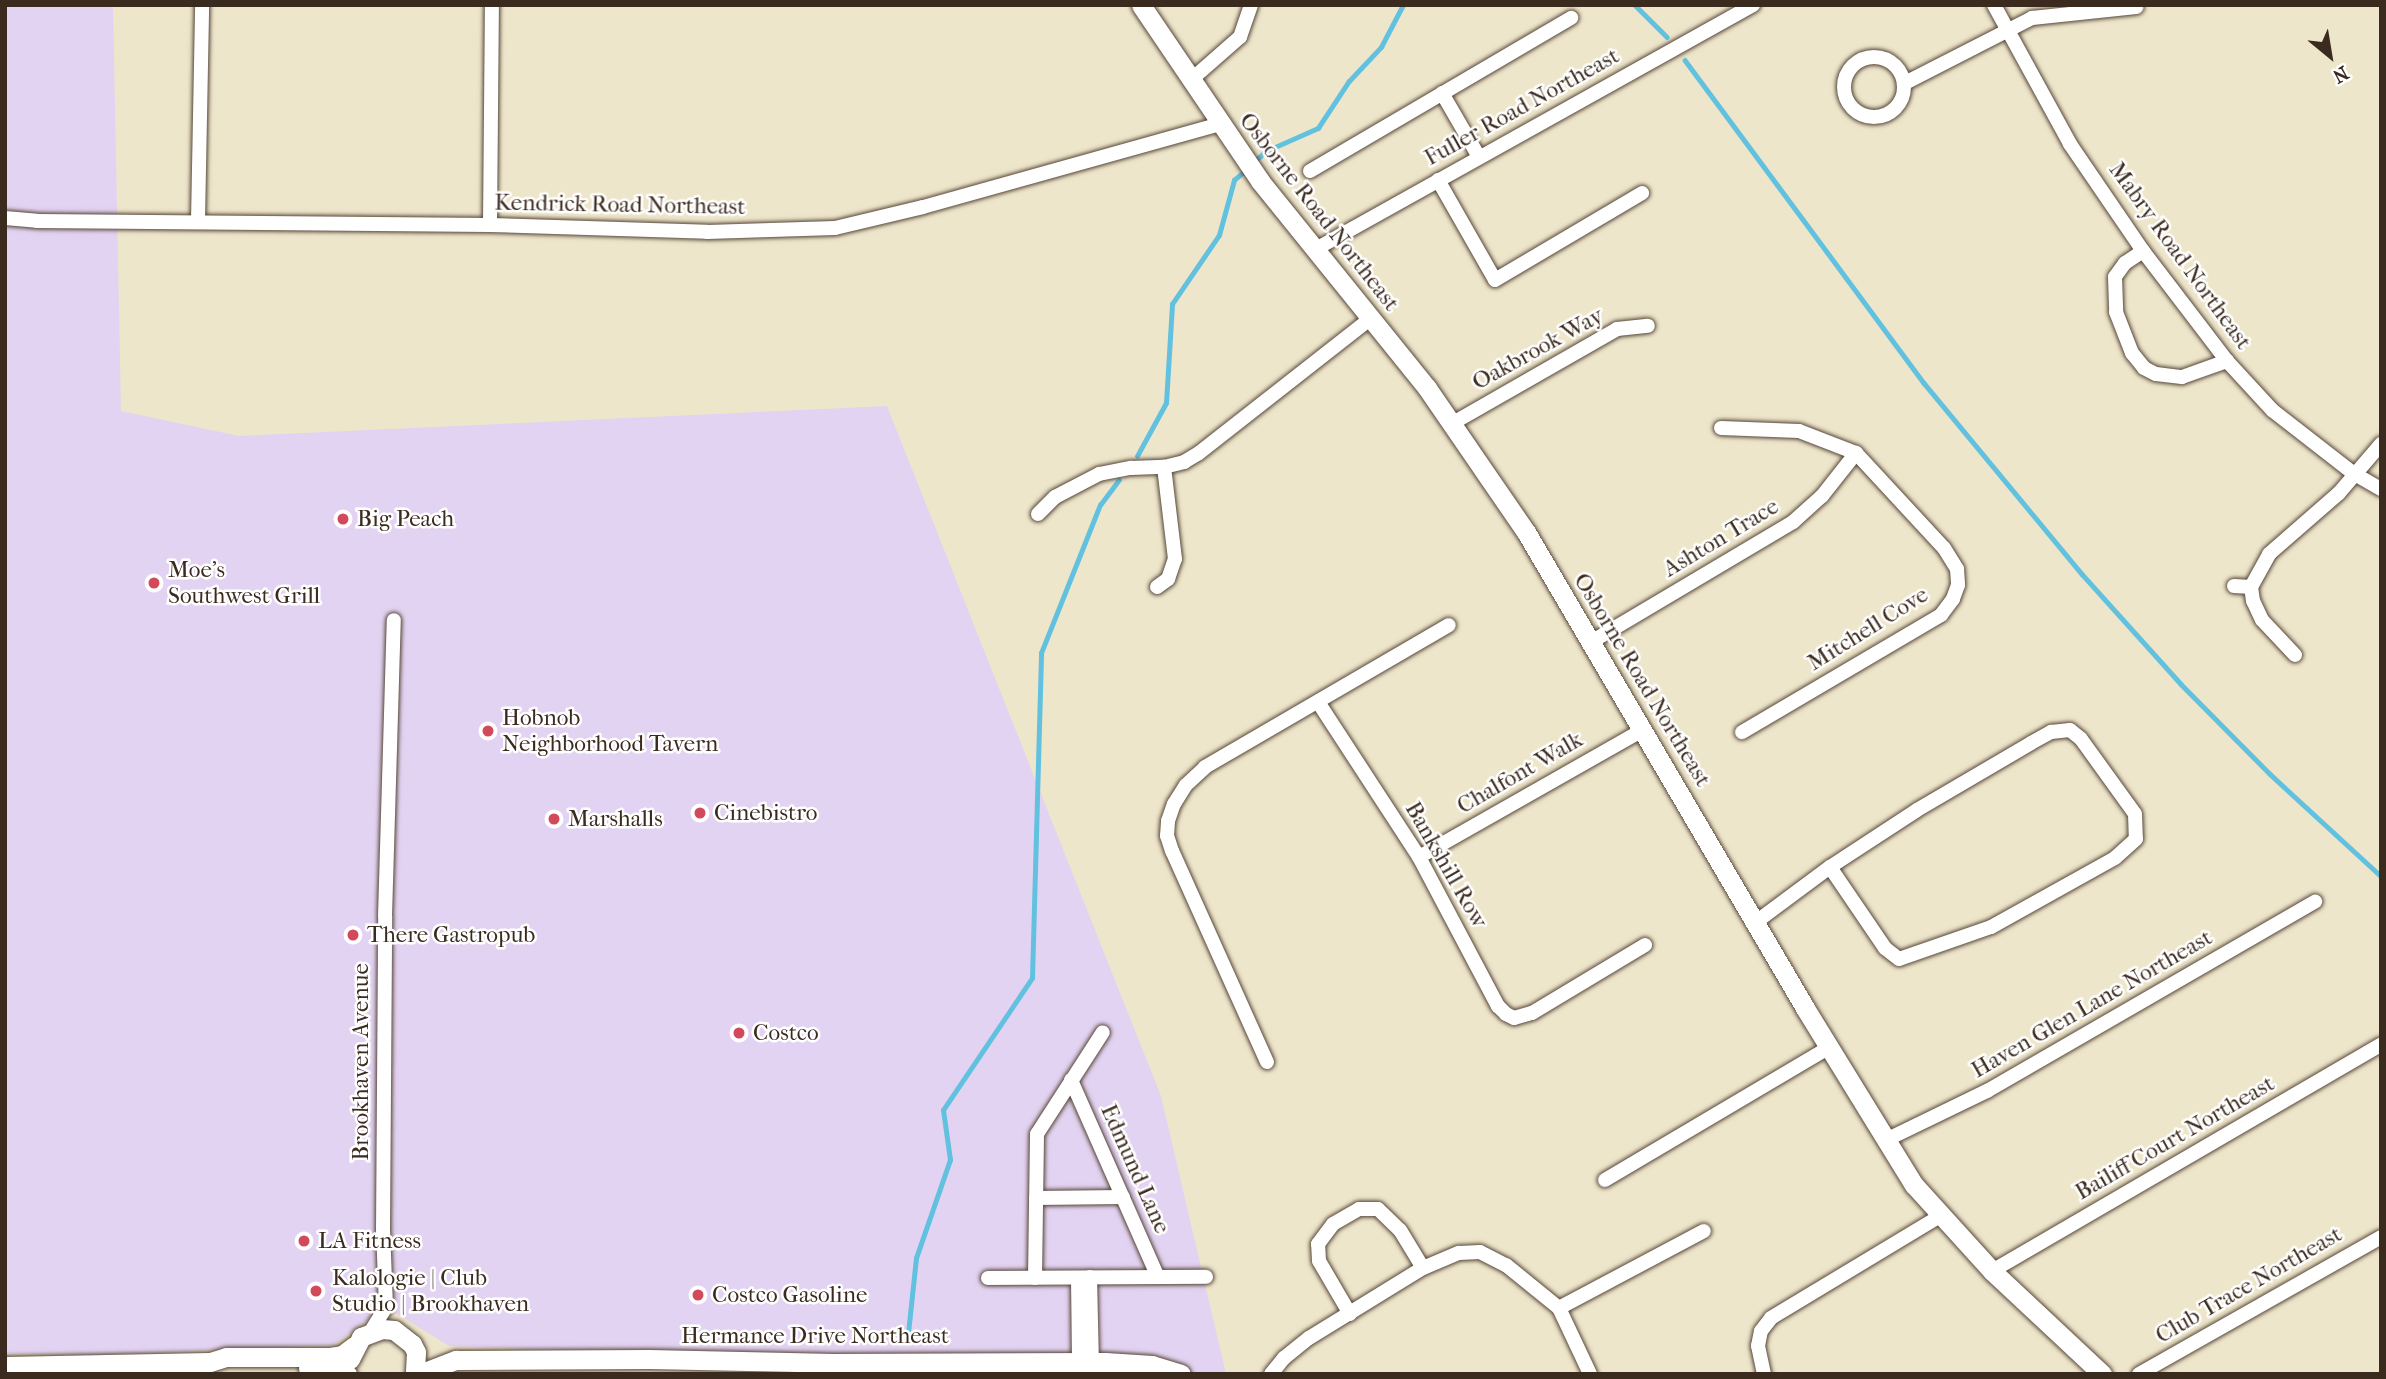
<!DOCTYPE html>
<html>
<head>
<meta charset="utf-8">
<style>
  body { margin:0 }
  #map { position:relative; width:2386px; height:1379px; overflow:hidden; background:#eee6cb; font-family:"IM FELL French Canon",serif }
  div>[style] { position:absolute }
  .built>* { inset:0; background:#e3d3f2 }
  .stream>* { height:4.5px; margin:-2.25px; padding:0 2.25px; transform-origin:2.25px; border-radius:2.25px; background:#61c1df }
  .roads { filter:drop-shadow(0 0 2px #564638) drop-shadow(0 0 2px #564638) }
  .street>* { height:14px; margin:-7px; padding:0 7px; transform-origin:7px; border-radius:7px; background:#fff }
  .street>.ring { margin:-7px; padding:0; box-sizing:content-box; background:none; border:14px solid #fff; border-radius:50% }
  .secondary>* { height:19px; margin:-9.5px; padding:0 9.5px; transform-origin:9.5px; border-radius:9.5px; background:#fff }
  .dots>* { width:19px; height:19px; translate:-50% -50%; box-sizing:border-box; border:4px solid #fff; border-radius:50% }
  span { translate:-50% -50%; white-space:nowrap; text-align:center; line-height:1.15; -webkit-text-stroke:5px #fff; paint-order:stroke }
  .street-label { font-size:23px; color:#3b2a1e }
  .poi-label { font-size:23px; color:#3b2a1e }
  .left { translate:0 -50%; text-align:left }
  .frame { position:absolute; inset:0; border:7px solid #3b2a1e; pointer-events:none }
  .north { position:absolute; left:2295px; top:21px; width:70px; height:70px; -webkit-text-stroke:5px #fff; paint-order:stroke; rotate:150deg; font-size:19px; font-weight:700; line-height:28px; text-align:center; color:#3b2a1e }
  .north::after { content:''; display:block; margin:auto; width:24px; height:32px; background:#3b2a1e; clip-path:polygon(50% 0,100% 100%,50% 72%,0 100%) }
</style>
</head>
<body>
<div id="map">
  <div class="built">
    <div style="clip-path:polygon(5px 5px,113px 5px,121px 411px,239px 436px,887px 406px,1161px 1096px,1226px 1374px,449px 1346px,386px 1307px,333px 1345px,89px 1355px,5px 1353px)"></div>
  </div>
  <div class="stream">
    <div style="left:1635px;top:5px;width:45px;rotate:45deg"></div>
    <div style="left:1685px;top:60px;width:402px;rotate:53.5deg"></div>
    <div style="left:1924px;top:383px;width:248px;rotate:50.4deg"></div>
    <div style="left:2082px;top:574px;width:148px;rotate:48deg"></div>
    <div style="left:2181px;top:684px;width:127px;rotate:45.3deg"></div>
    <div style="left:2270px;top:774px;width:151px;rotate:42.6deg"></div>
    <div style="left:1253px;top:163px;width:18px;rotate:-43deg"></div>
    <div style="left:1266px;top:151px;width:57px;rotate:-23.9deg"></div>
    <div style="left:1318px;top:128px;width:56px;rotate:-56.6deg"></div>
    <div style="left:1349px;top:81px;width:47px;rotate:-46.7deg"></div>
    <div style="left:1381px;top:47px;width:47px;rotate:-62.4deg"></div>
    <div style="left:1137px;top:456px;width:60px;rotate:-61.3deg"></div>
    <div style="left:1166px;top:403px;width:99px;rotate:-86.5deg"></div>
    <div style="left:1172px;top:304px;width:83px;rotate:-55.7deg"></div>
    <div style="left:1219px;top:235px;width:57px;rotate:-74.7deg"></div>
    <div style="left:1234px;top:180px;width:17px;rotate:-40deg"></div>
    <div style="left:908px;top:1333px;width:75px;rotate:-83.9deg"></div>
    <div style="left:916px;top:1258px;width:104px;rotate:-70.9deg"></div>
    <div style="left:950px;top:1160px;width:50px;rotate:-98deg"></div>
    <div style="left:943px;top:1110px;width:159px;rotate:-56deg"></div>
    <div style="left:1032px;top:978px;width:325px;rotate:-88.4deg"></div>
    <div style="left:1041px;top:653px;width:159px;rotate:-68.3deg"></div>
    <div style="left:1100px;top:505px;width:31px;rotate:-53deg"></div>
  </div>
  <div class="roads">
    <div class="street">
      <div style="left:1994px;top:5px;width:158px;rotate:61.3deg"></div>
      <div style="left:2070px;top:144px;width:130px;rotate:55.7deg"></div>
      <div style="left:2143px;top:251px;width:138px;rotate:52.6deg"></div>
      <div style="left:2227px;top:361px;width:67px;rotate:47.4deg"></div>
      <div style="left:2272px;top:410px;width:103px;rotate:37.9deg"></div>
      <div style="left:2353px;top:473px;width:32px;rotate:30deg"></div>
      <div class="ring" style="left:1844px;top:57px;width:46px;height:46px"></div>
      <div style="left:1192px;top:79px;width:64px;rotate:-41.2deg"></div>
      <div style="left:1240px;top:37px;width:34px;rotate:-71deg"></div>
      <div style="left:1905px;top:83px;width:143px;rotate:-27.1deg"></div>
      <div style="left:2032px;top:18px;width:105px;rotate:-6deg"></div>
      <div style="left:1442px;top:93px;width:74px;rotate:60deg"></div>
      <div style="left:1310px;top:171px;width:303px;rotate:-30.4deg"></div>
      <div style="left:1438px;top:180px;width:115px;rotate:60.3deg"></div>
      <div style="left:1495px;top:280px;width:171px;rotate:-30.6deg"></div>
      <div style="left:5px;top:218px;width:32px;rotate:5deg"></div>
      <div style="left:37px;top:221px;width:453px;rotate:0.5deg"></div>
      <div style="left:490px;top:225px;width:217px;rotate:1.8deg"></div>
      <div style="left:707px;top:232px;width:128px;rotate:-1.8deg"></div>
      <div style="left:835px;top:228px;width:90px;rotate:-13.4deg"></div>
      <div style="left:923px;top:207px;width:309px;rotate:-15.6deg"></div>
      <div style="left:198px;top:221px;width:216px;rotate:-88.9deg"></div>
      <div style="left:490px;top:225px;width:220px;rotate:-89.5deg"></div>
      <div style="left:1314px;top:250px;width:503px;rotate:-29.17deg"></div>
      <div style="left:2143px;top:251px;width:22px;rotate:146deg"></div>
      <div style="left:2125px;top:263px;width:17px;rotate:126deg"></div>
      <div style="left:2115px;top:277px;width:35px;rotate:88deg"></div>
      <div style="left:2116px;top:312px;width:44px;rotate:68.7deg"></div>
      <div style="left:2132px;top:353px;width:19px;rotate:51deg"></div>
      <div style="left:2144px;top:368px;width:13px;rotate:27deg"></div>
      <div style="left:2156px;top:374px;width:26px;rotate:7deg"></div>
      <div style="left:2182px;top:377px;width:48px;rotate:-19.6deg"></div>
      <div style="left:1453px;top:423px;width:189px;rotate:-29.8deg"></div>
      <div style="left:1617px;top:329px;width:31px;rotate:-6deg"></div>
      <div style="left:1721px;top:428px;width:78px;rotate:2.2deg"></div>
      <div style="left:1799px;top:431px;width:61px;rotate:21.1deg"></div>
      <div style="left:1856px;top:453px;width:129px;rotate:47.2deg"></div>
      <div style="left:1944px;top:548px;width:25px;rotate:58deg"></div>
      <div style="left:1957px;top:569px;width:16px;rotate:86deg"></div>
      <div style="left:1958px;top:585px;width:15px;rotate:110deg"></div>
      <div style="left:1953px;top:599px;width:20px;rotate:127deg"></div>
      <div style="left:1941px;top:615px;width:231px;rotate:149.5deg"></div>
      <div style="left:1038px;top:514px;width:24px;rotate:-45deg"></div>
      <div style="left:1055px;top:497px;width:50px;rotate:-27.6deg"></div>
      <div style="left:1099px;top:474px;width:33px;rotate:-11deg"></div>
      <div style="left:1131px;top:468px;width:33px;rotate:-2deg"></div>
      <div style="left:1164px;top:467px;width:21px;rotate:-14deg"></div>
      <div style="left:1184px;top:462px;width:17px;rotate:-31deg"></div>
      <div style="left:1199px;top:453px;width:217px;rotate:-38.1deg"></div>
      <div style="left:2234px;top:586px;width:17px;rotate:3deg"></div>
      <div style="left:1157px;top:587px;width:14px;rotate:-36deg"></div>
      <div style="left:1168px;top:579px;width:21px;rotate:-71deg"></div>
      <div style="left:1175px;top:559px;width:93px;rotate:-96.8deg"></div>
      <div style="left:1591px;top:642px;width:235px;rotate:-30.7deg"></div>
      <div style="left:1793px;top:522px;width:39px;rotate:-42deg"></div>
      <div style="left:1822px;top:496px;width:55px;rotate:-51.7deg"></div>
      <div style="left:2295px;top:655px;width:48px;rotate:-133.3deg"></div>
      <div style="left:2262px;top:620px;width:21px;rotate:-115deg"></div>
      <div style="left:2253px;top:601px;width:14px;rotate:-98deg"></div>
      <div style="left:2251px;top:587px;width:38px;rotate:-61deg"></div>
      <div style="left:2269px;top:554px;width:93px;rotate:-41.1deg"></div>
      <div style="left:2339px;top:493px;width:65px;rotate:-49.4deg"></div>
      <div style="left:1318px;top:702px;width:185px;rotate:56.9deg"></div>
      <div style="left:1419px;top:857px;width:169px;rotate:62.1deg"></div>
      <div style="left:1498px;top:1006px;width:11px;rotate:45deg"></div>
      <div style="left:1506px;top:1014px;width:9px;rotate:27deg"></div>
      <div style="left:1514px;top:1018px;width:19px;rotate:-16deg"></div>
      <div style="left:1532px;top:1013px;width:132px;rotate:-31deg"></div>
      <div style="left:2070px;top:730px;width:14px;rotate:39deg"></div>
      <div style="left:2081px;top:739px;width:92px;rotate:54.2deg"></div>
      <div style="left:2135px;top:814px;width:25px;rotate:88deg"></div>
      <div style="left:2136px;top:839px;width:28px;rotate:138deg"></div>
      <div style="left:2115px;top:858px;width:142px;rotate:150.9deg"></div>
      <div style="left:1991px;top:927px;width:97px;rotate:160.8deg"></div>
      <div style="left:1899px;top:959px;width:18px;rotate:-142deg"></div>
      <div style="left:1885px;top:948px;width:98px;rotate:-124.2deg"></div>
      <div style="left:1830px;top:867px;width:104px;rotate:-33.2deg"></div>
      <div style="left:1917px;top:810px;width:132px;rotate:-30.4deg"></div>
      <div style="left:2031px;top:743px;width:23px;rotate:-29deg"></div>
      <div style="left:2051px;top:732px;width:19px;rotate:-6deg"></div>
      <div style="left:1419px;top:857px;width:259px;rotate:-29.6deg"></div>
      <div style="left:1756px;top:922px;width:92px;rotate:-36.6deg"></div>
      <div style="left:1267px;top:1062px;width:231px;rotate:-114.2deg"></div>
      <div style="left:1172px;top:851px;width:16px;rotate:-108deg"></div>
      <div style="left:1167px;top:836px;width:15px;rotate:-86deg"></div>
      <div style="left:1168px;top:821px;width:18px;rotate:-71deg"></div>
      <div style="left:1174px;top:804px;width:22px;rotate:-58deg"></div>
      <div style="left:1186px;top:785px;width:26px;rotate:-43deg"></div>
      <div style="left:1205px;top:767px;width:282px;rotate:-30.2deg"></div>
      <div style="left:1071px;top:1080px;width:215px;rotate:66.2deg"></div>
      <div style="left:1888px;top:1139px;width:110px;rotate:-25.9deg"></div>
      <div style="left:1987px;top:1091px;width:379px;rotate:-30deg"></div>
      <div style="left:1605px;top:1180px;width:261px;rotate:-30.6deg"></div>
      <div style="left:1036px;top:1198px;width:87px;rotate:-0.7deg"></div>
      <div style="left:1992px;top:1271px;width:450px;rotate:-30.2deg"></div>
      <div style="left:1090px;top:1277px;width:85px;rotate:88.7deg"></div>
      <div style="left:988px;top:1278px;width:218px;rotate:-0.3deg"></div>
      <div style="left:1035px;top:1278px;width:144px;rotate:-89.2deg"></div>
      <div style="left:1037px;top:1134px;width:121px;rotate:-57.1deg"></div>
      <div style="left:1078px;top:1278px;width:84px;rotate:89.3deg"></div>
      <div style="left:1559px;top:1308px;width:164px;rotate:-28deg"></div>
      <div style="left:1350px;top:1314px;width:61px;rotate:-120.3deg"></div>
      <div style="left:1319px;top:1261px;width:17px;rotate:-93deg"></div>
      <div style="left:1318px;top:1244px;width:25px;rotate:-53deg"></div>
      <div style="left:1333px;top:1224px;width:30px;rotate:-30deg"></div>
      <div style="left:1359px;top:1209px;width:19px"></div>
      <div style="left:1378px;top:1209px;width:30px;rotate:44deg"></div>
      <div style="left:1400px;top:1230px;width:44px;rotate:58.8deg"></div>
      <div style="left:371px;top:1331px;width:28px;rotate:-58deg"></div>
      <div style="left:386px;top:1307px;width:77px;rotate:-92.2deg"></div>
      <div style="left:383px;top:1230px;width:314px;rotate:-89.6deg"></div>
      <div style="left:385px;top:916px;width:296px;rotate:-88.3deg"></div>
      <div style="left:1271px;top:1374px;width:21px;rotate:-51deg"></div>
      <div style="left:1284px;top:1358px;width:32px;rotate:-39deg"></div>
      <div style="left:1309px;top:1338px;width:134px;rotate:-31.6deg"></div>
      <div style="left:1423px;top:1268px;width:39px;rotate:-23deg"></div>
      <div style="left:1459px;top:1253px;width:21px;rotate:-3deg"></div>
      <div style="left:1480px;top:1252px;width:29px;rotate:27deg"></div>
      <div style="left:1506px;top:1265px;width:68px;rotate:39.1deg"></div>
      <div style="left:1559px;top:1308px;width:73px;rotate:64.8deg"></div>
      <div style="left:1764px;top:1374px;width:29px;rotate:-102deg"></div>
      <div style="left:1758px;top:1346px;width:15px;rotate:-79deg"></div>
      <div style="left:1761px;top:1331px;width:16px;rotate:-52deg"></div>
      <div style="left:1771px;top:1318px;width:197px;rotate:-31.1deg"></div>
      <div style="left:2139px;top:1374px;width:278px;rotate:-29.5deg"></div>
    </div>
    <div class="secondary">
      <div style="left:1141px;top:5px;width:212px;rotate:55.9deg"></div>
      <div style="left:1260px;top:181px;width:266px;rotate:51.1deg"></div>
      <div style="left:1427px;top:388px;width:175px;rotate:55.5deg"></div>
      <div style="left:1526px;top:532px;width:552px;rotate:59.62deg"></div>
      <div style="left:1805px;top:1008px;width:208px;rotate:58.4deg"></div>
      <div style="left:1914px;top:1185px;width:116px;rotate:47.8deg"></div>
      <div style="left:1992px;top:1271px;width:151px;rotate:43.1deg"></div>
      <div style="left:350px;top:1359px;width:25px;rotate:-63deg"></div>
      <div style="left:361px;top:1337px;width:22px;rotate:-21deg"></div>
      <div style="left:382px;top:1329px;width:12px;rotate:5deg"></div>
      <div style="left:394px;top:1330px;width:23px;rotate:38deg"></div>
      <div style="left:412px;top:1344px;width:9px;rotate:63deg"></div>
      <div style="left:416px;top:1352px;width:22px;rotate:93deg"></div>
      <div style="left:5px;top:1366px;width:205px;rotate:-1.1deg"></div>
      <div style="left:210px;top:1362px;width:17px;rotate:-17deg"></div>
      <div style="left:226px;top:1357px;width:104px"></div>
      <div style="left:330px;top:1357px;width:12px;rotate:-9deg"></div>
      <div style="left:342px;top:1355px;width:15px;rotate:-37deg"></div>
      <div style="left:308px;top:1368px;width:21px;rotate:3deg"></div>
      <div style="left:329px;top:1369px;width:19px;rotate:16deg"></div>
      <div style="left:419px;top:1374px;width:40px;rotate:-21deg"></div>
      <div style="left:456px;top:1360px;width:193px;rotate:-0.3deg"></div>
      <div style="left:649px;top:1359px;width:185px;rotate:1.2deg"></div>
      <div style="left:834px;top:1363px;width:271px;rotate:-0.2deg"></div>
      <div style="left:1105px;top:1362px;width:47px;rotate:3.7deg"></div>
      <div style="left:1152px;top:1365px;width:30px;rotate:17deg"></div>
    </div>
  </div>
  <div class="dots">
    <div style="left:343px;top:519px;background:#d1495b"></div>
    <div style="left:154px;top:583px;background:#d1495b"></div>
    <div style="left:488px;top:731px;background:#d1495b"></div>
    <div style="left:700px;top:813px;background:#d1495b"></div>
    <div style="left:554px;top:819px;background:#d1495b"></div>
    <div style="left:353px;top:935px;background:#d1495b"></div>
    <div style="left:739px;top:1033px;background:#d1495b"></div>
    <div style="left:304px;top:1241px;background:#d1495b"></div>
    <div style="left:316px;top:1291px;background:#d1495b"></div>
    <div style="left:698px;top:1295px;background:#d1495b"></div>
  </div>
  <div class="street-label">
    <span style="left:1522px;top:107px;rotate:-29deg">Fuller Road Northeast</span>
    <span style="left:620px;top:205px;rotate:1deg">Kendrick Road Northeast</span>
    <span style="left:1319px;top:212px;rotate:52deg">Osborne Road Northeast</span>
    <span style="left:2180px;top:256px;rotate:54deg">Mabry Road Northeast</span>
    <span style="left:1538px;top:349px;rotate:-29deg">Oakbrook Way</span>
    <span style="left:1721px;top:538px;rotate:-31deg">Ashton Trace</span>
    <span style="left:1868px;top:629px;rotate:-32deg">Mitchell Cove</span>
    <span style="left:1642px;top:680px;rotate:59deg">Osborne Road Northeast</span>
    <span style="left:1520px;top:773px;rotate:-30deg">Chalfont Walk</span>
    <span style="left:1446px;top:865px;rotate:60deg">Bankshill Row</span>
    <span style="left:2092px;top:1004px;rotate:-30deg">Haven Glen Lane Northeast</span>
    <span style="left:361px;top:1062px;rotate:-90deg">Brookhaven Avenue</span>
    <span style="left:2175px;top:1138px;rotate:-30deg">Bailiff Court Northeast</span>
    <span style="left:1135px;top:1169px;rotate:66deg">Edmund Lane</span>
    <span style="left:2249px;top:1285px;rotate:-30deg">Club Trace Northeast</span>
    <span style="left:815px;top:1336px">Hermance Drive Northeast</span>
  </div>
  <div class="poi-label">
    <span class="left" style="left:357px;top:519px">Big Peach</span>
    <span class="left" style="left:168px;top:583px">Moe's<br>Southwest Grill</span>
    <span class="left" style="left:502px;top:731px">Hobnob<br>Neighborhood Tavern</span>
    <span class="left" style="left:714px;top:813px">Cinebistro</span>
    <span class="left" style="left:568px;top:819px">Marshalls</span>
    <span class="left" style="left:367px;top:935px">There Gastropub</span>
    <span class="left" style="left:753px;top:1033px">Costco</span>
    <span class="left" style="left:318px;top:1241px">LA Fitness</span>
    <span class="left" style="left:332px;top:1291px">Kalologie | Club<br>Studio | Brookhaven</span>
    <span class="left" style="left:712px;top:1295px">Costco Gasoline</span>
  </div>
  <div class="frame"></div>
  <div class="north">N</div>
</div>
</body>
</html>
